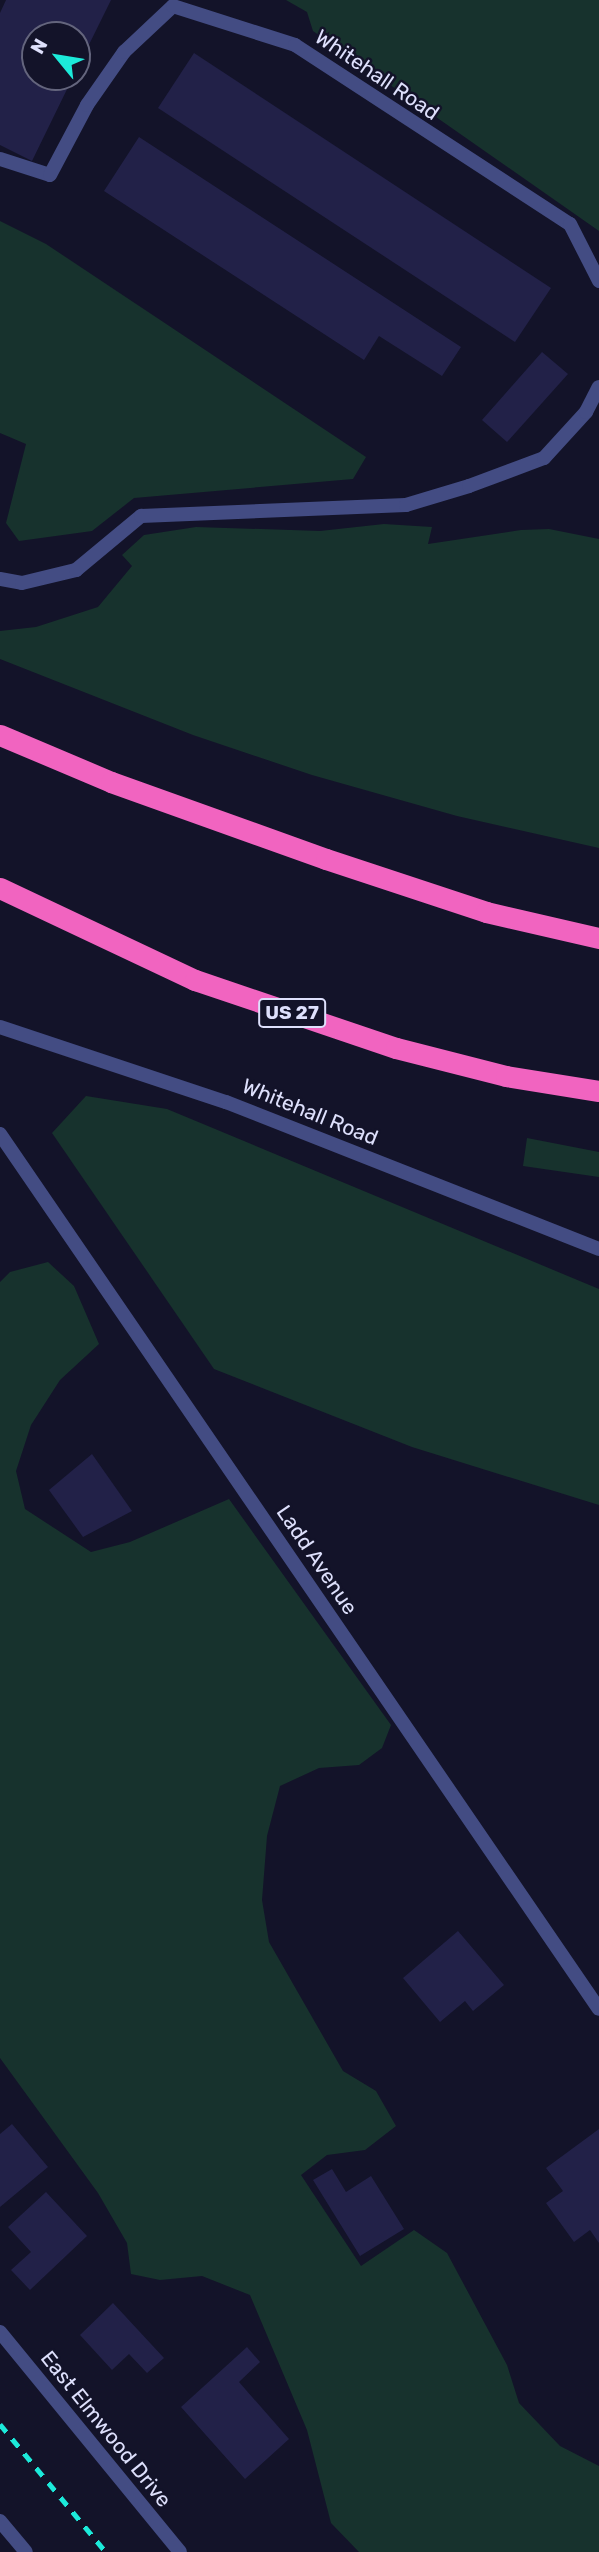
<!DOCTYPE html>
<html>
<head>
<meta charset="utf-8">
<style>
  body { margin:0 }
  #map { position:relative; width:599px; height:2552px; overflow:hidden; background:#131329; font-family:Rubik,sans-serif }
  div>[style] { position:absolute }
  .green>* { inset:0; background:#17322d }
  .building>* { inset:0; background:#222148 }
  .minor>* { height:14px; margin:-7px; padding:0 7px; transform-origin:7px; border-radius:7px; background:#434c83 }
  .motorway>* { height:21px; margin:-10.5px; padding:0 10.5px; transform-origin:10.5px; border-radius:10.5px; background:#f164c0 }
  .rail>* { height:5px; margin-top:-2.5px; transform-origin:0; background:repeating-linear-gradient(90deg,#1ceada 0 10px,transparent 0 19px) }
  span { translate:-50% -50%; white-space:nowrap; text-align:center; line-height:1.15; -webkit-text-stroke:5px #131329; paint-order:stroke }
  .shield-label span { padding:2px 5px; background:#131329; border:2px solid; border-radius:5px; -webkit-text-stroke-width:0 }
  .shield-label { font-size:19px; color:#dee0fc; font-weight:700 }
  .street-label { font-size:21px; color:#dee0fc }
  .north { position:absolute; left:21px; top:21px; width:70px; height:70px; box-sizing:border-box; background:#131329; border:2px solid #64657d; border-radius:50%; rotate:300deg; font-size:19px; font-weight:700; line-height:28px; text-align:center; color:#dee0fc }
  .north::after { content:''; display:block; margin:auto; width:24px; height:32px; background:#1ceada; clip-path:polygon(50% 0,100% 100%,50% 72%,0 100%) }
</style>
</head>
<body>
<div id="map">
  <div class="green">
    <div style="clip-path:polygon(286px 0,599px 0,599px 231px,313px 31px,307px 12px)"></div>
    <div style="clip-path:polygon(0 221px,46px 244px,366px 457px,353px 479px,134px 498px,92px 531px,19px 541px,6px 523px,26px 444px,0 433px)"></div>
    <div style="clip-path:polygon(384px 524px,432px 527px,428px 544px,521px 530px,549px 529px,599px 539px,599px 848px,457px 816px,312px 775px,193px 735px,0 659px,0 631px,36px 627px,98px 607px,132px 566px,122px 555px,144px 535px,196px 527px,320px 531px)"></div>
    <div style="clip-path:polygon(86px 1096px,167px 1109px,599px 1289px,599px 1505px,412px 1447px,214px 1369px,52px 1133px)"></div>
    <div style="clip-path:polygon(527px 1138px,599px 1152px,599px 1177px,523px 1166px)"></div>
    <div style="clip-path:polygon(48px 1262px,74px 1286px,99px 1344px,60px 1380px,31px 1425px,16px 1471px,25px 1509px,91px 1552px,130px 1542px,229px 1499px,391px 1725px,382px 1748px,359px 1765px,319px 1768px,280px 1786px,267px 1836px,262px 1900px,269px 1942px,343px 2071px,376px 2091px,396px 2126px,365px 2150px,327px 2155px,301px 2175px,361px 2266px,414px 2230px,447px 2253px,507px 2365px,519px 2403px,560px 2446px,599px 2466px,599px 2552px,359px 2552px,331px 2523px,307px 2430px,250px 2295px,202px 2276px,160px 2280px,131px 2274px,127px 2243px,98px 2193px,0 2058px,0 1282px,10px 1272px)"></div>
  </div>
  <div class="building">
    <div style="clip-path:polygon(6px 0,111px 0,77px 69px,77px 35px,35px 35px,35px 77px,73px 77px,32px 161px,0 145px,0 13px)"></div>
    <div style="clip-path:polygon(194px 53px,551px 288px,515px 342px,158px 108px)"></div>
    <div style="clip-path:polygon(139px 137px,461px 347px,442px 376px,379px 336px,364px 360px,104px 191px)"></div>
    <div style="clip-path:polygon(542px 352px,568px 374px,507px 442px,482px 420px)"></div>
    <div style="clip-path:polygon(92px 1454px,132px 1511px,83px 1537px,49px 1490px)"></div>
    <div style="clip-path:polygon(458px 1931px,504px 1985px,473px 2011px,465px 2001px,440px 2022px,403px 1978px)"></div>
    <div style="clip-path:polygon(12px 2124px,48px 2167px,0 2207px,0 2134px)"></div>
    <div style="clip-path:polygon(599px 2129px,599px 2243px,590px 2230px,574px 2242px,546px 2203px,563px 2191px,546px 2168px)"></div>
    <div style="clip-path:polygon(332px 2169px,346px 2192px,371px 2176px,404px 2229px,360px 2256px,313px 2180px)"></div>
    <div style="clip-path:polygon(46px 2192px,87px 2236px,30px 2290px,11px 2270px,31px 2252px,8px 2227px)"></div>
    <div style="clip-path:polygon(113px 2303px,164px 2358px,147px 2373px,129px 2354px,112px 2370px,80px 2335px)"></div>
    <div style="clip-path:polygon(247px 2347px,260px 2362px,239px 2382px,289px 2439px,245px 2479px,181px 2407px)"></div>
  </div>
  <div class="minor">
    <div style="left:0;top:159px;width:52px;rotate:17.7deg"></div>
    <div style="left:50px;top:175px;width:79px;rotate:-62.1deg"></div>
    <div style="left:87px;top:105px;width:65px;rotate:-55.1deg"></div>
    <div style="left:124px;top:52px;width:67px;rotate:-43.2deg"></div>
    <div style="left:173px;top:6px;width:128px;rotate:17.7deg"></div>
    <div style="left:295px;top:45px;width:328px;rotate:33.1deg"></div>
    <div style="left:570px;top:224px;width:64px;rotate:63deg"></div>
    <div style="left:0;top:579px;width:22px;rotate:10deg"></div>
    <div style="left:22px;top:583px;width:56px;rotate:-13.5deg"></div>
    <div style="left:76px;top:570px;width:85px;rotate:-39.7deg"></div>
    <div style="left:141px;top:516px;width:265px;rotate:-2.4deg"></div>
    <div style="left:406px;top:505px;width:66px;rotate:-16.8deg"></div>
    <div style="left:469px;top:486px;width:80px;rotate:-20.5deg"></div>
    <div style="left:544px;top:458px;width:62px;rotate:-47.6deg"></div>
    <div style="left:586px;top:412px;width:28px;rotate:-63deg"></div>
    <div style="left:0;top:1027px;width:238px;rotate:18.4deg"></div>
    <div style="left:226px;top:1102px;width:401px;rotate:21.5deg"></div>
    <div style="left:0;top:1134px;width:1060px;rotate:55.61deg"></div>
    <div style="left:0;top:2332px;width:284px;rotate:50.7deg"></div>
    <div style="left:0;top:2521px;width:40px;rotate:50deg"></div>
  </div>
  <div class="motorway">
    <div style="left:0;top:735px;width:121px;rotate:22.9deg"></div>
    <div style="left:111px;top:782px;width:228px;rotate:19.7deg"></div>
    <div style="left:326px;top:859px;width:169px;rotate:18.3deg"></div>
    <div style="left:486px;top:912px;width:116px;rotate:13deg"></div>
    <div style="left:0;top:888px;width:216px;rotate:25.3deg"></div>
    <div style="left:195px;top:980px;width:212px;rotate:18.7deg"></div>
    <div style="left:396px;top:1048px;width:114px;rotate:14.3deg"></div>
    <div style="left:506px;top:1076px;width:94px;rotate:9.2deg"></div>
  </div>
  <div class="rail">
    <div style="left:0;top:2424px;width:166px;rotate:50.4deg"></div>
  </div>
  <div class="shield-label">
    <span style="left:292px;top:1013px">US 27</span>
  </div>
  <div class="street-label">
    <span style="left:377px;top:75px;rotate:34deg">Whitehall Road</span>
    <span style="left:310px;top:1112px;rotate:22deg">Whitehall Road</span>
    <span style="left:317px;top:1560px;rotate:56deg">Ladd Avenue</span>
    <span style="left:106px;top:2429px;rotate:51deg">East Elmwood Drive</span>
  </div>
  <div class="north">N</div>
</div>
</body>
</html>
